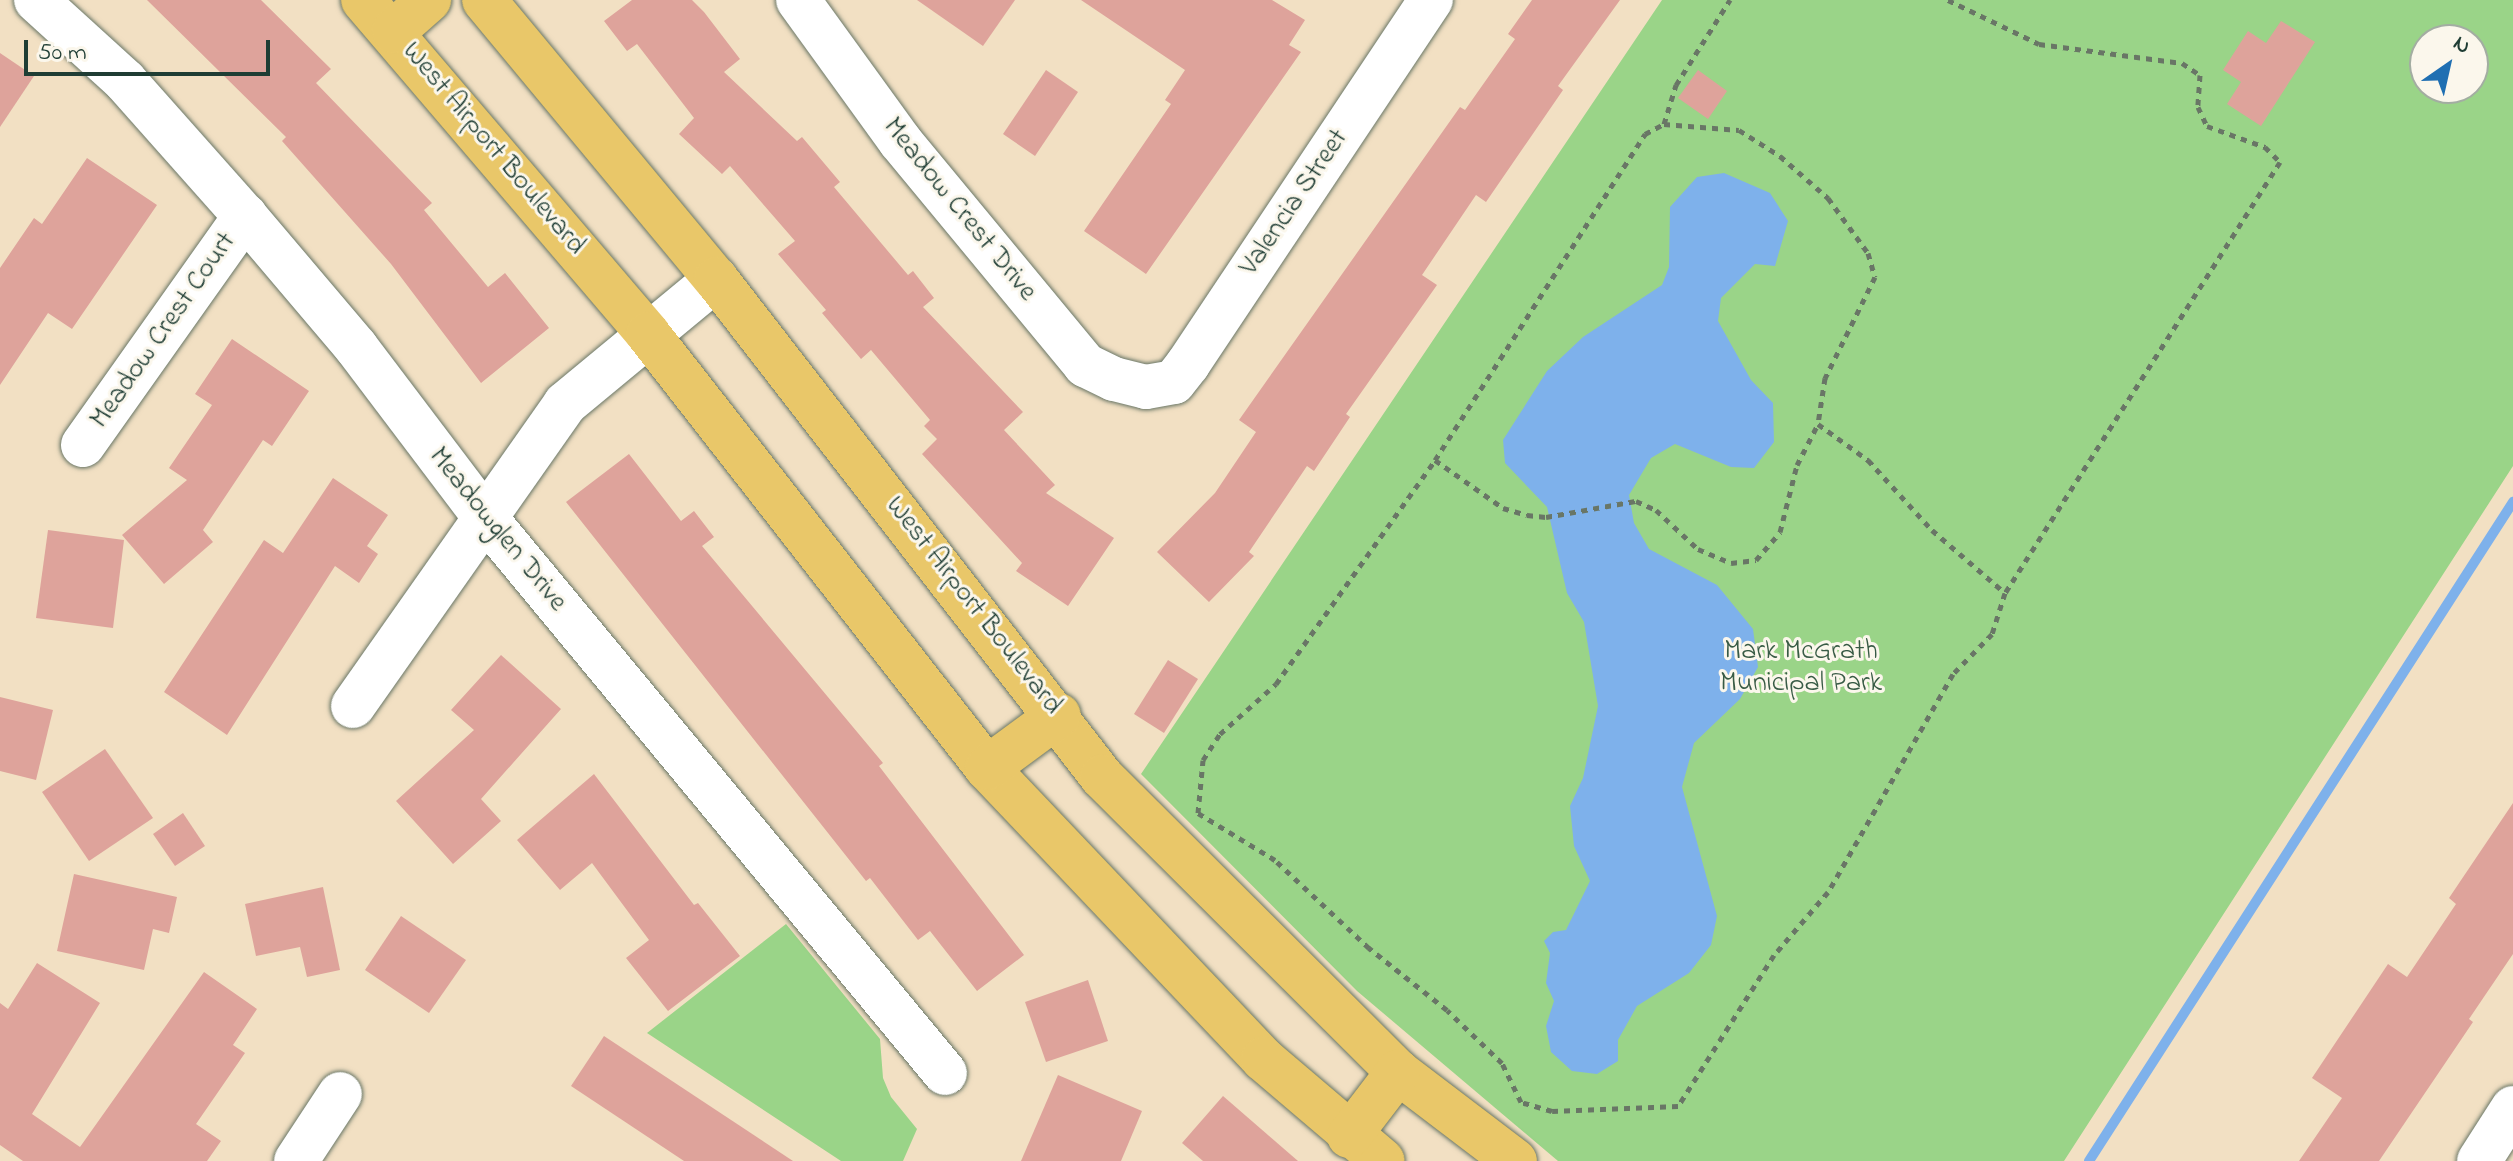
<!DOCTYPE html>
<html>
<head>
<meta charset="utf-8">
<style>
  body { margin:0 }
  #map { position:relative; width:2513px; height:1161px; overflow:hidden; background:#f2e0c3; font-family:"Indie Flower",sans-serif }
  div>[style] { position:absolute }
  .green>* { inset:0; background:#9ad488 }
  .water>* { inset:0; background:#7eb1eb }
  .stream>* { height:10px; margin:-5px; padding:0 5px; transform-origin:5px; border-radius:5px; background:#7eb1eb }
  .building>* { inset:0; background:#dea39b }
  .path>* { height:5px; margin-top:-2.5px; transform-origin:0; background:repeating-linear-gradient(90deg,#697666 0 6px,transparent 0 12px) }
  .roads { filter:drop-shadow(0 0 2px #697666) drop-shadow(0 0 2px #697666) }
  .minor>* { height:44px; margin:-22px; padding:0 22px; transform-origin:22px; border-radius:22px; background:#fff }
  .major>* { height:44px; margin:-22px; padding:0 22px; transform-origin:22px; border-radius:22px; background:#e9c769 }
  span { translate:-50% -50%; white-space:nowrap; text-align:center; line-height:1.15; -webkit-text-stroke:6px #fbf7ec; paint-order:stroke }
  .street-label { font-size:28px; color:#1f3d34 }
  .park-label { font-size:28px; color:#385b45 }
  .north { position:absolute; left:2409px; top:24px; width:80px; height:80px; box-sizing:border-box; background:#fbf7ec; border:2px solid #a3ada2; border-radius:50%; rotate:34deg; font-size:22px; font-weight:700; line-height:32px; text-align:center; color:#1f3d34 }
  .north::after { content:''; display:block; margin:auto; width:28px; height:36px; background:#1f6fb2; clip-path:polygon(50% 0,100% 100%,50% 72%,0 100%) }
  .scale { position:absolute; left:24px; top:40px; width:246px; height:36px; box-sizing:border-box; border:4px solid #1f3d34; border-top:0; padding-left:10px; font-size:24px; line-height:28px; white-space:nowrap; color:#1f3d34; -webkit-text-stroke:6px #fbf7ec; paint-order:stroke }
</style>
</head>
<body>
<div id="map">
  <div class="green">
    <div style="clip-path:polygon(evenodd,1662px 0,2513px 0,2513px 466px,2064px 1161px,1558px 1161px,1357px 991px,1141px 774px,1662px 0,2425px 40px,2473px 40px,2473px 88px,2425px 88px,2425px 40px)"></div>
    <div style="clip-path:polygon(786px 924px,880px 1039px,883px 1078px,891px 1097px,917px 1129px,903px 1161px,841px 1161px,647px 1033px)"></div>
  </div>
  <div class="water">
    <div style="clip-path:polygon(1724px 173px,1770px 193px,1788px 221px,1775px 266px,1755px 264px,1721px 298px,1718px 321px,1751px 380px,1773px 403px,1774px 442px,1754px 468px,1731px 467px,1675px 444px,1651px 458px,1629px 495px,1634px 523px,1649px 549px,1717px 585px,1753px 629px,1758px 667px,1740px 699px,1694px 743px,1682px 787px,1717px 916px,1711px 945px,1689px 973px,1637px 1006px,1618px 1040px,1618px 1061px,1597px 1074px,1572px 1071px,1551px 1052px,1546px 1026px,1554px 1001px,1546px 983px,1550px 953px,1544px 941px,1553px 932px,1566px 930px,1590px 881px,1574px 846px,1570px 806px,1583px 778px,1598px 706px,1584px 622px,1567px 593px,1547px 507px,1505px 463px,1503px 440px,1547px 371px,1583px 337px,1662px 285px,1669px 267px,1670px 207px,1697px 177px)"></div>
  </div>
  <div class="stream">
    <div style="left:2089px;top:1161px;width:784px;rotate:-57.24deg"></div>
  </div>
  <div class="building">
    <div style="clip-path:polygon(147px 0,261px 0,331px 69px,316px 83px,432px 203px,424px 210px,488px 287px,505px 273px,549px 328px,481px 383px,391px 264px,282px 141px,286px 137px)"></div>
    <div style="clip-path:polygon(632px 0,692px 0,704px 12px,740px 59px,724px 72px,797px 141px,802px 137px,840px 182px,834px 187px,908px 275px,913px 271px,934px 298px,923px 307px,1023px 412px,1004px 430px,1055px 485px,1046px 493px,1114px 538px,1068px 606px,1016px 571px,1022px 563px,922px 454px,937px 439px,924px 426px,930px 420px,871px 350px,861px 359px,822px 313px,826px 310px,778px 254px,795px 241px,730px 166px,722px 174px,679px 134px,694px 118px,637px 44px,627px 51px,604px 21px)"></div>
    <div style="clip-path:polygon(917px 0,1015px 0,983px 46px)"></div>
    <div style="clip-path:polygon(1081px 0,1272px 0,1305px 20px,1289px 45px,1301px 52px,1146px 274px,1084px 231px,1171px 104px,1165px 100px,1185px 70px)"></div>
    <div style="clip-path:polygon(1532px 0,1620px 0,1558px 86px,1563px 90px,1486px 202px,1476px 195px,1422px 275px,1437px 285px,1346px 414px,1350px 417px,1314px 471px,1307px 466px,1249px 552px,1254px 556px,1209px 602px,1157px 552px,1215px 493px,1256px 432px,1239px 420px,1460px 107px,1465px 110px,1515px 39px,1508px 34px)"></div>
    <div style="clip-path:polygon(2281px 21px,2315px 42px,2261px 126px,2227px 104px,2241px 82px,2223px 70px,2248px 31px,2266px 43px)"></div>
    <div style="clip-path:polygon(0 53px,34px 76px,0 127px)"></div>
    <div style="clip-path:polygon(1046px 70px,1078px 92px,1035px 156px,1003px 134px)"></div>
    <div style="clip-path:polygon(1698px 70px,1727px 91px,1708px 119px,1678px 98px)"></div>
    <div style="clip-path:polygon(87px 158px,157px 205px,72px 329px,48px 313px,0 385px,0 268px,34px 218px,42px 224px)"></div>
    <div style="clip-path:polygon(232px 339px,309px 391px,272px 446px,263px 440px,203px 530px,213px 542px,164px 584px,122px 535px,187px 480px,169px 468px,212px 405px,195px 394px)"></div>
    <div style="clip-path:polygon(629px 454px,681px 521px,694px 511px,714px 537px,702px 546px,883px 763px,879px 766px,1024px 955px,977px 991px,930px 931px,918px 940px,870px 878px,866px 881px,566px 502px)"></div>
    <div style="clip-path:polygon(333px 478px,388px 515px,367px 546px,378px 554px,359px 583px,335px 566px,227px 735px,164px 692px,264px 540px,283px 553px)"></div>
    <div style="clip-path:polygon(48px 530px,124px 540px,113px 628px,36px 618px)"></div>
    <div style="clip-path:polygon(501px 655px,561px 709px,481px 799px,501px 821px,453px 864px,396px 801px,474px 730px,451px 710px)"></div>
    <div style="clip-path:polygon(1168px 660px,1198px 679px,1164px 733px,1134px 714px)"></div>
    <div style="clip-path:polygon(0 697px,53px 710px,36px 780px,0 771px)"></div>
    <div style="clip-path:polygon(105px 749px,153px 818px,89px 861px,42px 792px)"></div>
    <div style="clip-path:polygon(594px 774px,694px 905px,698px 903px,740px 956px,668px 1011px,626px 958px,649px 940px,592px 863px,560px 890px,517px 840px)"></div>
    <div style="clip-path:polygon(2513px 803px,2513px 954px,2469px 1019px,2473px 1022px,2379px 1161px,2299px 1161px,2342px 1098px,2312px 1078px,2388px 964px,2407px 977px,2456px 904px,2449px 898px)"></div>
    <div style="clip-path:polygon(183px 813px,205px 846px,175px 866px,153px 834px)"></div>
    <div style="clip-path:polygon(74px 874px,177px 897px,169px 933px,153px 929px,144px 970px,57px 951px)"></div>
    <div style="clip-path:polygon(323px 887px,340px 970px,307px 977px,300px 947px,256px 956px,245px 904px)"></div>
    <div style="clip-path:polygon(401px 916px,466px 960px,429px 1013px,365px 970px)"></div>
    <div style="clip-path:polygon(37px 963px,100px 1003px,32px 1114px,80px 1147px,204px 972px,257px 1009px,233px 1045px,245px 1053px,196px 1124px,221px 1141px,207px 1161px,23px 1161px,0 1145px,0 1003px,8px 1009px)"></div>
    <div style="clip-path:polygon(1088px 980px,1108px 1041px,1046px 1062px,1025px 1002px)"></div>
    <div style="clip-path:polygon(604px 1036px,793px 1161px,684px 1161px,571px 1086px)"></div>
    <div style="clip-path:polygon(1058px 1075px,1142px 1111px,1121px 1161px,1021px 1161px)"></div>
    <div style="clip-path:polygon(1223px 1096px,1298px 1161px,1203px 1161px,1182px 1143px)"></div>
  </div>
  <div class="path">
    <div style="left:1948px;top:0;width:101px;rotate:25.8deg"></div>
    <div style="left:2039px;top:44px;width:144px;rotate:7.6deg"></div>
    <div style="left:2182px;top:63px;width:22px;rotate:34deg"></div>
    <div style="left:2200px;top:75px;width:32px;rotate:94deg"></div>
    <div style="left:2198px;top:107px;width:21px;rotate:65deg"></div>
    <div style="left:2207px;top:126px;width:62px;rotate:19.9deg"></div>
    <div style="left:2265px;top:147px;width:21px;rotate:45deg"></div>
    <div style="left:2280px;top:162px;width:511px;rotate:122.54deg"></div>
    <div style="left:1664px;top:124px;width:41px;rotate:-72.9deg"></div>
    <div style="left:1676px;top:85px;width:101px;rotate:-57.6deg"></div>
    <div style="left:1818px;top:424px;width:62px;rotate:35.8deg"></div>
    <div style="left:1868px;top:460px;width:95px;rotate:47.6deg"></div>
    <div style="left:1932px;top:530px;width:96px;rotate:40.8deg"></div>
    <div style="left:2005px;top:593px;width:43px;rotate:107.6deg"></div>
    <div style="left:1992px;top:634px;width:56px;rotate:134.3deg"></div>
    <div style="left:1953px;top:674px;width:251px;rotate:119.8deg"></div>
    <div style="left:1828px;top:892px;width:83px;rotate:130.6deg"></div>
    <div style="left:1774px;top:955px;width:179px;rotate:122.4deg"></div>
    <div style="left:1678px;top:1106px;width:126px;rotate:177.7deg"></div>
    <div style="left:1552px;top:1111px;width:32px;rotate:-164deg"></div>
    <div style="left:1521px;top:1102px;width:43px;rotate:-116deg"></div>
    <div style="left:1502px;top:1063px;width:76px;rotate:-136.1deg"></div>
    <div style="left:1447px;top:1010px;width:100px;rotate:-141.5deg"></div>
    <div style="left:1369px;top:948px;width:129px;rotate:-136.9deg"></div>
    <div style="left:1275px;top:860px;width:90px;rotate:-148.6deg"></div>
    <div style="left:1198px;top:813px;width:53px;rotate:-84.6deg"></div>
    <div style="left:1203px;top:760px;width:31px;rotate:-57deg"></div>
    <div style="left:1220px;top:734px;width:75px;rotate:-41.8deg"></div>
    <div style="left:1276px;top:684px;width:275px;rotate:-54.6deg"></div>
    <div style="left:1435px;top:460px;width:83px;rotate:35.2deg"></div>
    <div style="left:1503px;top:508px;width:25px;rotate:16deg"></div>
    <div style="left:1527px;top:515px;width:19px;rotate:6deg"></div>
    <div style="left:1546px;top:517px;width:91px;rotate:-10.1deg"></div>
    <div style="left:1636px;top:501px;width:22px;rotate:24deg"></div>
    <div style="left:1656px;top:510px;width:57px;rotate:42.9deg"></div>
    <div style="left:1698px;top:549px;width:36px;rotate:23deg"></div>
    <div style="left:1731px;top:563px;width:25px;rotate:-7deg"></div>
    <div style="left:1756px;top:560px;width:37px;rotate:-49deg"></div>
    <div style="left:1780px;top:532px;width:69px;rotate:-75.8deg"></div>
    <div style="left:1797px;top:465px;width:46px;rotate:-62.9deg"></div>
    <div style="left:1435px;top:460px;width:388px;rotate:-57.2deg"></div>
    <div style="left:1645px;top:134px;width:21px;rotate:-28deg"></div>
    <div style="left:1664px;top:124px;width:75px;rotate:4.6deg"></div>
    <div style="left:1739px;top:130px;width:49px;rotate:32.4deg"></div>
    <div style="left:1780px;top:156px;width:64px;rotate:41.2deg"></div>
    <div style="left:1828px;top:198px;width:68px;rotate:54deg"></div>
    <div style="left:1868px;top:253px;width:25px;rotate:74deg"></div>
    <div style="left:1875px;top:277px;width:113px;rotate:116.3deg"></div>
    <div style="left:1825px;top:378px;width:47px;rotate:98.7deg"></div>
  </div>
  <div class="roads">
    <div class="minor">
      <div style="left:36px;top:0;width:120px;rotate:42.3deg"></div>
      <div style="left:125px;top:81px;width:181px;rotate:48.4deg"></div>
      <div style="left:245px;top:216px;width:172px;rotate:49.7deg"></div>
      <div style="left:356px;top:347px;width:212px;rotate:52.9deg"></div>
      <div style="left:484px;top:516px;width:723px;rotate:50.39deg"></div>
      <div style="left:798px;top:0;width:174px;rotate:54.1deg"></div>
      <div style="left:900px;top:141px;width:291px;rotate:50.4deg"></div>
      <div style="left:1085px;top:365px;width:32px;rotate:26deg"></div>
      <div style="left:1114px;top:379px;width:33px;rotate:14deg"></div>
      <div style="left:1146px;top:387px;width:28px;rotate:-10deg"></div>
      <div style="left:1174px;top:382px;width:23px;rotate:-52deg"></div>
      <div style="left:1188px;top:364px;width:438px;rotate:-56.3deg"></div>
      <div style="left:83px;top:445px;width:281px;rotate:-54.7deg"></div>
      <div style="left:353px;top:706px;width:369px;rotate:-54.9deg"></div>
      <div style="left:565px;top:404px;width:196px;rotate:-39.6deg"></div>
      <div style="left:296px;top:1161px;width:80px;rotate:-56.7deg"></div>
      <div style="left:2479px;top:1161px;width:63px;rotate:-57.3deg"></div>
    </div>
    <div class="major">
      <div style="left:363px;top:0;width:439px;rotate:49.5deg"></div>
      <div style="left:648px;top:334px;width:551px;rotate:52.01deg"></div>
      <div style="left:987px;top:768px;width:401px;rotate:46.5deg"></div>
      <div style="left:1263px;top:1059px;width:157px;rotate:40.4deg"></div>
      <div style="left:484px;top:0;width:363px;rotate:50.3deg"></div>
      <div style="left:716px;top:279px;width:630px;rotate:52.22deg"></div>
      <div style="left:1102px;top:777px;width:418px;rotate:44.9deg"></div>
      <div style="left:1398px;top:1072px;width:147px;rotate:37.3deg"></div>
      <div style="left:394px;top:31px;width:47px;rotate:-41.5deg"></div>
      <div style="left:987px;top:768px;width:89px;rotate:-36.4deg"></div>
      <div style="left:1349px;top:1136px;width:81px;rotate:-52.6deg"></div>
    </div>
  </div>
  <div class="street-label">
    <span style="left:493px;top:149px;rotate:50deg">West Airport Boulevard</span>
    <span style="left:1295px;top:203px;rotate:-56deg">Valencia Street</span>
    <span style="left:959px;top:210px;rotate:51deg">Meadow Crest Drive</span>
    <span style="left:164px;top:331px;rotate:-55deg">Meadow Crest Court</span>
    <span style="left:497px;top:530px;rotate:51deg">Meadowglen Drive</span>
    <span style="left:973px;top:606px;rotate:52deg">West Airport Boulevard</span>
  </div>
  <div class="park-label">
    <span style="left:1801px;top:668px">Mark McGrath<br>Municipal Park</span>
  </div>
  <div class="north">N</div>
  <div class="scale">50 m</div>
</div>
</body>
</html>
